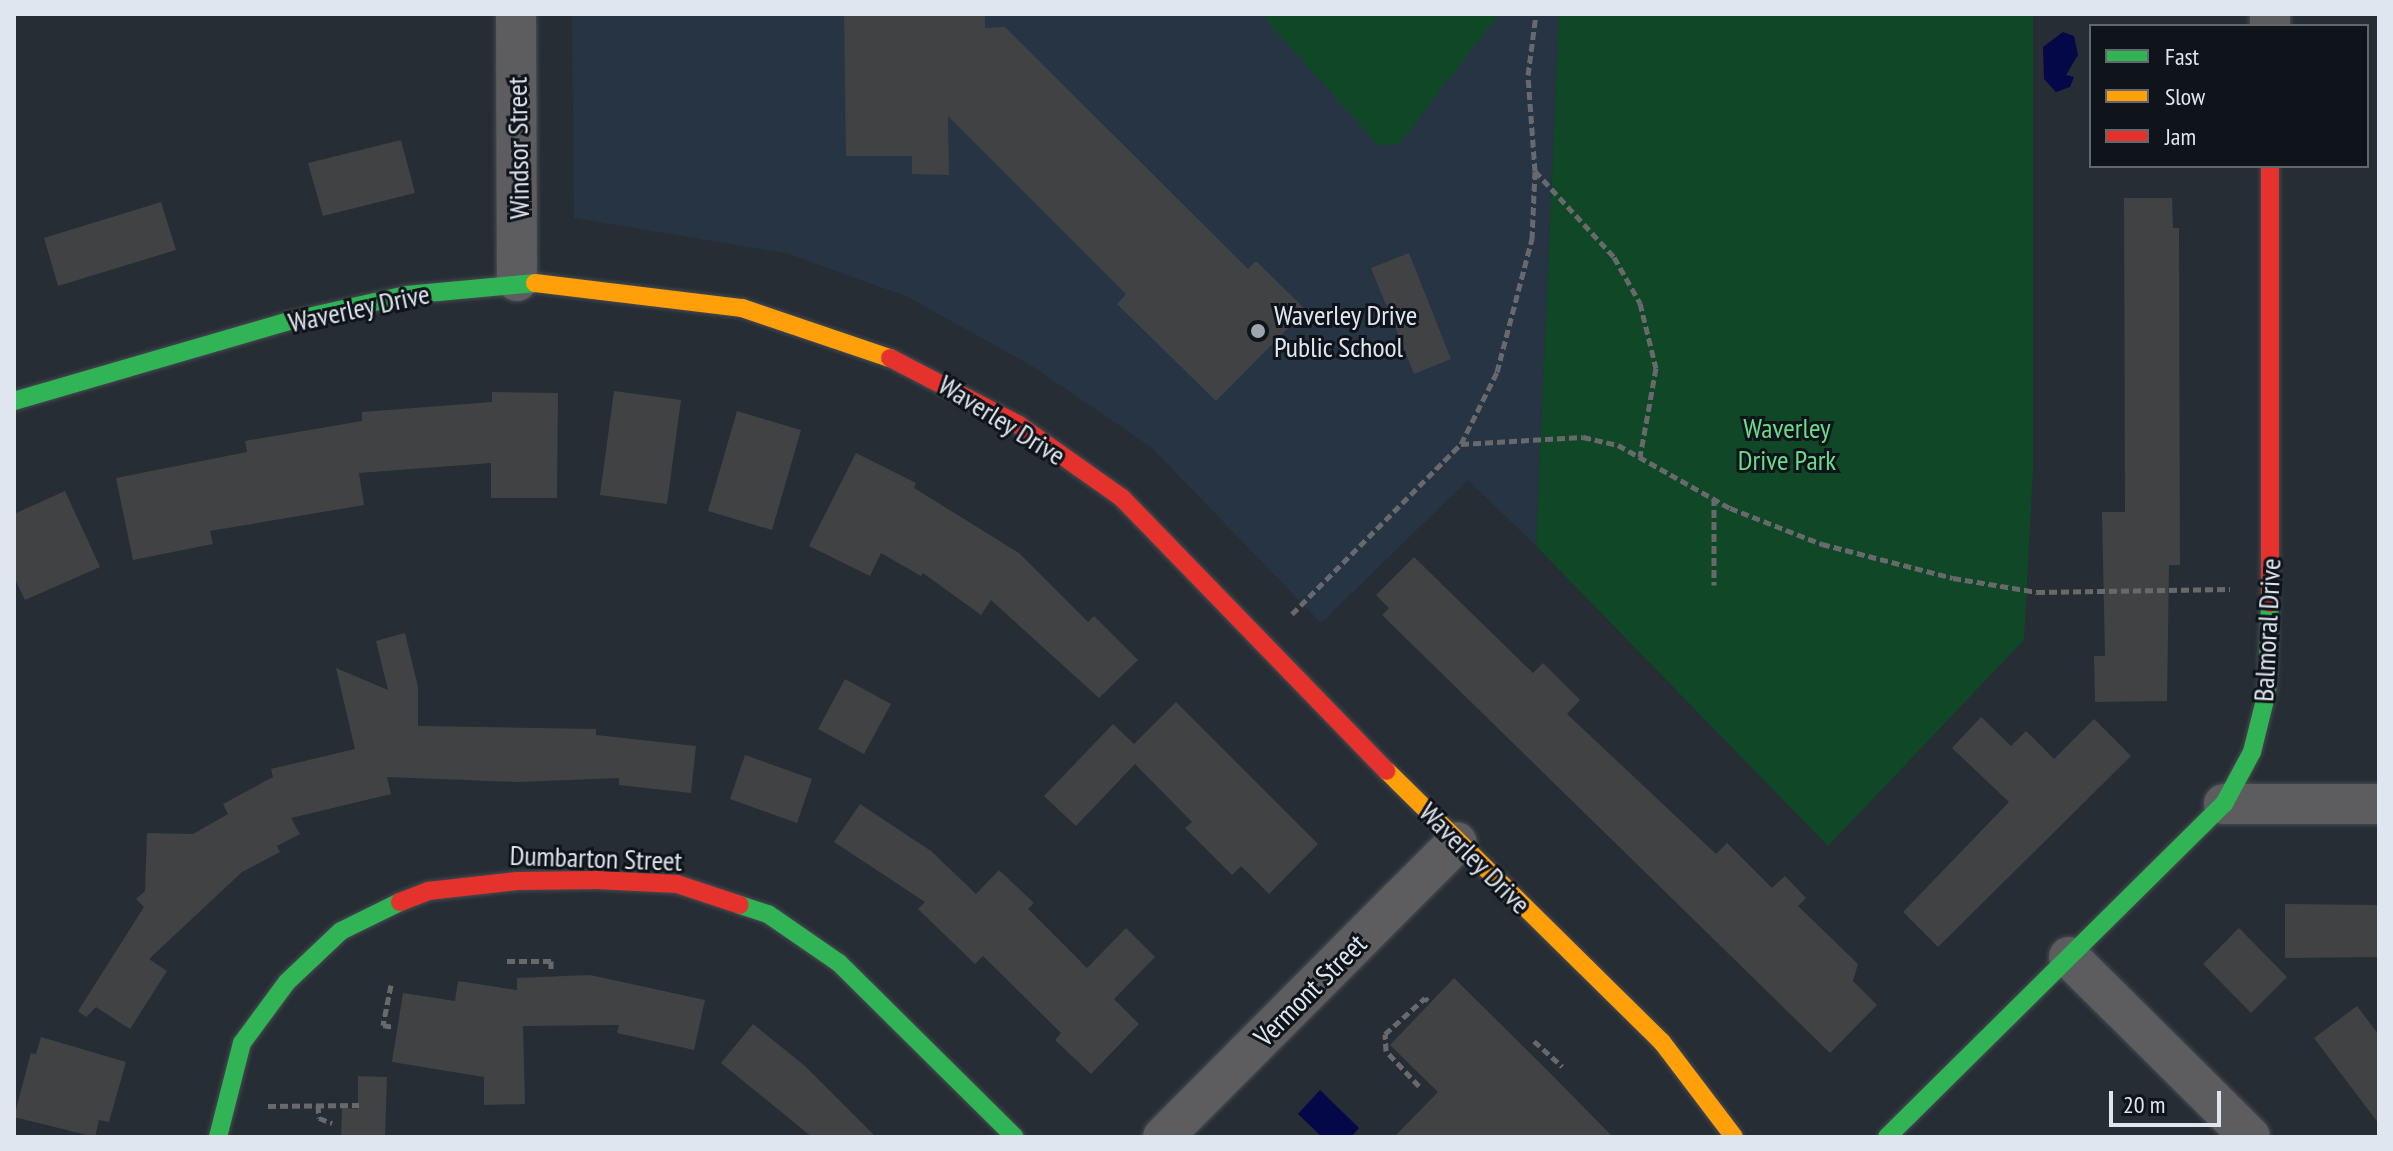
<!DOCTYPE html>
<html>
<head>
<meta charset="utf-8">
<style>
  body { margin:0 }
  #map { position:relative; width:2393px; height:1151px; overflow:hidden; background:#272d34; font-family:"PT Sans Narrow",sans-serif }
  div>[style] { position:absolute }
  .built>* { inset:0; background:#273444 }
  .green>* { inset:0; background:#104726 }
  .water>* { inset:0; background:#040748 }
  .building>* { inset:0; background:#414244 }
  .path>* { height:5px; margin-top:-2.5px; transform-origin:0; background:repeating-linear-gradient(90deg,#68696c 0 8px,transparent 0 12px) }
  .roads { filter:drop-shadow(0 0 2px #454b51) drop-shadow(0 0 2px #454b51) }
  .street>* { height:40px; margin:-20px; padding:0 20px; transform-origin:20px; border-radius:20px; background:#5d5d5f }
  .fast>* { height:18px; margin:-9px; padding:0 9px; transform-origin:9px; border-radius:9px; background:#30b455 }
  .slow>* { height:18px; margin:-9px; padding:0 9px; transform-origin:9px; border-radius:9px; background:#ff9f0a }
  .jam>* { height:18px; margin:-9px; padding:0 9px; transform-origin:9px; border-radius:9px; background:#e5322d }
  .dots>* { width:22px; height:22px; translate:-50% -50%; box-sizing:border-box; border:4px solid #0f141a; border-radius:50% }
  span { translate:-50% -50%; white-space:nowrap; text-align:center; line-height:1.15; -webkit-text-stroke:6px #0f141a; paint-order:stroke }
  .street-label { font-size:28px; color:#e0e6ef }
  .poi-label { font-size:28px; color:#e0e6ef }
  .left { translate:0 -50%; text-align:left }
  .park-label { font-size:28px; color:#6adb8a }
  .frame { position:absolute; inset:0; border:16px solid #e0e6ef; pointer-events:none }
  .legend { position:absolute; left:2089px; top:24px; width:280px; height:144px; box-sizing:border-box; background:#0f141a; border:2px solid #63686f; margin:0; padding:10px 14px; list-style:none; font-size:24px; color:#e0e6ef }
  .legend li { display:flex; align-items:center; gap:16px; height:40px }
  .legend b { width:40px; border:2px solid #63686f }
  .scale { position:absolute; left:2109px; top:1091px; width:112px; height:36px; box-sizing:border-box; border:4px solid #e0e6ef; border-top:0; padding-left:10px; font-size:24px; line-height:28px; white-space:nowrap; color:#e0e6ef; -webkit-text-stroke:6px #0f141a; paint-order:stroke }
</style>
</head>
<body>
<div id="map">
  <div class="built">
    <div style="clip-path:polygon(572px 14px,1559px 14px,1536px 546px,1468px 480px,1321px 623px,1151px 447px,1032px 366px,908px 297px,789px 254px,574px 218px)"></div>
  </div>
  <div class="green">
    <div style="clip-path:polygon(1261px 14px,1499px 14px,1399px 144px,1378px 145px)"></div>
    <div style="clip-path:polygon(1559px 14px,2033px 14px,2033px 469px,2024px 640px,1828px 846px,1536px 546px)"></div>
  </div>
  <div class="water">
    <div style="clip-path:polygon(2063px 32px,2074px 36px,2078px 55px,2066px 75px,2074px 77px,2070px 87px,2056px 92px,2044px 79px,2043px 47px)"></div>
    <div style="clip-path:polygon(1320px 1090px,1359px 1128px,1351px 1137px,1322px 1137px,1298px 1114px)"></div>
  </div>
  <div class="building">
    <div style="clip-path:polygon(844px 14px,985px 14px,985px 28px,1005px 27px,1248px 269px,1256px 261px,1306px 310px,1216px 401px,1117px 304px,1126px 294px,948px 116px,949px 175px,912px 174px,912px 156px,846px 156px)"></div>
    <div style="clip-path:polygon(401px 140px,415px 193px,323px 216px,308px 163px)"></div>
    <div style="clip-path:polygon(2124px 198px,2172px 198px,2173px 228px,2179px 228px,2180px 565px,2169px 565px,2167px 701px,2095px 702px,2094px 656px,2105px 656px,2102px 512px,2125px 512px)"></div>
    <div style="clip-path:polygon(161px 202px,176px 250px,58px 286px,44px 238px)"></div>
    <div style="clip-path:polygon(1409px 253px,1451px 359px,1414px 374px,1371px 268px)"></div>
    <div style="clip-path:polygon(614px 391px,681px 400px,667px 504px,600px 495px)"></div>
    <div style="clip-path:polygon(492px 392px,558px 393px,557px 498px,491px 498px,491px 463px,359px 473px,364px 505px,210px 531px,213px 544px,133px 560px,116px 478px,247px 452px,245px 441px,362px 421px,362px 412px,492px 402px)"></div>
    <div style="clip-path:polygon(737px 411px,801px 430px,772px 530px,708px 511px)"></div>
    <div style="clip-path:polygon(856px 453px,916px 483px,914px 488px,1019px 553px,1088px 622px,1094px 616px,1138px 660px,1099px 698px,991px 600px,981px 615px,923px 573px,921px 576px,881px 553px,870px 576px,809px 546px)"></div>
    <div style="clip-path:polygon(65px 491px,100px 567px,25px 600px,14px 577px,14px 514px)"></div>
    <div style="clip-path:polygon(1414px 557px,1533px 673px,1543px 663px,1580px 700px,1567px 714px,1716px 854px,1727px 843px,1772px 888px,1785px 876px,1806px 898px,1798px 906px,1858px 964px,1853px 981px,1877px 1005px,1830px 1053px,1382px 615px,1389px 608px,1376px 595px)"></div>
    <div style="clip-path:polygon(405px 633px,418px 687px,418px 726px,596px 729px,596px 735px,696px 746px,691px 793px,619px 785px,619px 778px,519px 782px,387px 777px,391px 794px,291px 818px,300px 834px,277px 846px,280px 852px,242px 872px,149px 959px,167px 971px,130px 1029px,96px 1007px,86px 1017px,78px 1011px,144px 907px,136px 899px,145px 891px,147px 833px,193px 834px,228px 814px,223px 804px,273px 777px,271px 769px,355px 749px,336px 668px,388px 690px,376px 641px)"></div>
    <div style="clip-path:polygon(845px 679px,891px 704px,864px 754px,818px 729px)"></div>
    <div style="clip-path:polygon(1176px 702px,1318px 844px,1269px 894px,1241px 866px,1232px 875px,1185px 828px,1192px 822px,1135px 764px,1076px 826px,1044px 796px,1113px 724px,1134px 744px)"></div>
    <div style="clip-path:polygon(1981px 717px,2011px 746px,2026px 731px,2054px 759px,2094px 719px,2131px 756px,1938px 947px,1903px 912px,2009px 802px,1952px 748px)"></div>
    <div style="clip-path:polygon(745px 755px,812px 779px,797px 823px,730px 799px)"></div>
    <div style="clip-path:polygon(860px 804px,931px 851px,976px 894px,999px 870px,1034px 903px,1028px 909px,1087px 968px,1126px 928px,1155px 957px,1114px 999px,1139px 1024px,1091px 1074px,1055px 1040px,1061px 1033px,983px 956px,975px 964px,918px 909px,925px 902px,834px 842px)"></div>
    <div style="clip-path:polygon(2285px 904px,2379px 905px,2379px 957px,2285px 958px)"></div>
    <div style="clip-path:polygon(2239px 928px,2287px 977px,2251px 1013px,2203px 964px)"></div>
    <div style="clip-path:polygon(590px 975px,705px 1000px,694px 1050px,617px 1033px,619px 1025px,523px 1026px,525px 1104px,484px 1105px,484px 1077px,392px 1062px,403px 993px,455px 1001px,458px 981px,517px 990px,517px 978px)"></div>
    <div style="clip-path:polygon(1454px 978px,1544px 1067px,1613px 1137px,1394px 1137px,1438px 1092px,1390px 1045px)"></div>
    <div style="clip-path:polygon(2357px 1006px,2379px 1035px,2379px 1124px,2314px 1038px)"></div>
    <div style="clip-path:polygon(753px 1024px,805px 1066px,876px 1137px,812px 1137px,721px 1063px)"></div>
    <div style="clip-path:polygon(41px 1037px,126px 1062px,109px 1122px,99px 1120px,95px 1137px,14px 1117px,31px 1053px,36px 1054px)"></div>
    <div style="clip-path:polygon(358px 1076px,387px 1077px,385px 1137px,341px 1137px,342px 1108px,358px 1109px)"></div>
  </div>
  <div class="path">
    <div style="left:1535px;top:171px;width:117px;rotate:47.4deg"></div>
    <div style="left:1614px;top:257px;width:53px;rotate:60.5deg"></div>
    <div style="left:1640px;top:303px;width:67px;rotate:76.2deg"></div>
    <div style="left:1656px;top:368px;width:90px;rotate:100.2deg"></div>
    <div style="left:1461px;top:444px;width:122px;rotate:-3.3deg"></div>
    <div style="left:1583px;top:437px;width:36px;rotate:13deg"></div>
    <div style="left:1618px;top:445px;width:129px;rotate:29.4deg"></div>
    <div style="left:1730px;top:508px;width:99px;rotate:21.4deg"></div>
    <div style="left:1822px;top:544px;width:135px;rotate:14.5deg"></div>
    <div style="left:1953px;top:578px;width:85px;rotate:9.5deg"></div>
    <div style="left:2037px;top:592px;width:193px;rotate:-0.9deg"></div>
    <div style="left:1714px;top:498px;width:87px;rotate:90deg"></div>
    <div style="left:1292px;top:614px;width:240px;rotate:-45.2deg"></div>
    <div style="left:1461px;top:444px;width:80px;rotate:-63.4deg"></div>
    <div style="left:1497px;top:372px;width:138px;rotate:-75.3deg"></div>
    <div style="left:1532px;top:239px;width:68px;rotate:-87.5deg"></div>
    <div style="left:1535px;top:171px;width:96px;rotate:-94.2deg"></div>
    <div style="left:1528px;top:75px;width:62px;rotate:-82.5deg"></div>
    <div style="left:507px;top:961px;width:44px"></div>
    <div style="left:551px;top:961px;width:8px;rotate:90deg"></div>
    <div style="left:391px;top:985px;width:41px;rotate:101.3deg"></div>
    <div style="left:383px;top:1025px;width:10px;rotate:11deg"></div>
    <div style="left:1534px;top:1041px;width:38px;rotate:42deg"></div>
    <div style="left:1419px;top:1086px;width:48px;rotate:-133.3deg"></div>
    <div style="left:1386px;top:1051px;width:17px;rotate:-93deg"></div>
    <div style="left:1385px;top:1034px;width:54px;rotate:-42deg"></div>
    <div style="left:1425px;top:998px;width:4px;rotate:45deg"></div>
    <div style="left:318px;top:1105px;width:13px;rotate:86deg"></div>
    <div style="left:319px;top:1118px;width:14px;rotate:21deg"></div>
    <div style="left:268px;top:1106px;width:91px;rotate:-0.6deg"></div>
  </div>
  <div class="roads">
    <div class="street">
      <div style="left:516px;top:14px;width:267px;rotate:89.8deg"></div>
      <div style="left:2270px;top:14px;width:12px;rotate:90deg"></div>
      <div style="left:2224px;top:804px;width:155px"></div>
      <div style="left:2069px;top:957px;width:255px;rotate:44.8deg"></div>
      <div style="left:1163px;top:1137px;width:416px;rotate:-45.1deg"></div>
    </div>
    <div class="fast">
      <div style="left:14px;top:401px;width:287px;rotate:-16.2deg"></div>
      <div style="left:290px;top:321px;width:119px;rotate:-12.6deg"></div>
      <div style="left:406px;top:295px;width:130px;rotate:-5.3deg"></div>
      <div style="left:740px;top:905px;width:29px;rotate:18deg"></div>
      <div style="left:768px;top:914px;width:86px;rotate:34.6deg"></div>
      <div style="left:839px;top:963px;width:247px;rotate:44.7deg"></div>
      <div style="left:218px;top:1137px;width:97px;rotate:-75.7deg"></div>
      <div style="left:242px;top:1043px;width:76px;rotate:-53.6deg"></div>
      <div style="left:287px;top:982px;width:74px;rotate:-43.4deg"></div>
      <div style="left:341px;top:931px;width:66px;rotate:-26.2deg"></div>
      <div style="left:1887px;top:1137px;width:474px;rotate:-44.7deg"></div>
      <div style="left:2224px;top:804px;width:59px;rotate:-61.7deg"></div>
      <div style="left:2252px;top:752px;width:62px;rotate:-76deg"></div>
      <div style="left:2267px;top:692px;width:89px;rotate:-88.1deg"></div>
    </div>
    <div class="slow">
      <div style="left:535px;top:283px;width:209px;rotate:6.9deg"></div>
      <div style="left:742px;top:308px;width:156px;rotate:18.7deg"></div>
      <div style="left:1387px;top:771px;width:386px;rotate:44.6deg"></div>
      <div style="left:1662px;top:1042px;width:119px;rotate:52.8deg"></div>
    </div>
    <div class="jam">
      <div style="left:2270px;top:166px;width:437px;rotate:90deg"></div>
      <div style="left:890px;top:358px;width:145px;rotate:27.4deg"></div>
      <div style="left:1019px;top:425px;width:126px;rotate:35.3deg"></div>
      <div style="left:1122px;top:498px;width:380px;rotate:45.9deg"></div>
      <div style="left:400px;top:902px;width:30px;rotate:-21deg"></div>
      <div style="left:428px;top:891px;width:90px;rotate:-6.4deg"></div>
      <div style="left:517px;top:881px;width:80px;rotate:-0.7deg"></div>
      <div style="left:597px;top:880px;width:80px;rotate:2.9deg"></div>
      <div style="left:677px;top:884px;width:66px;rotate:18.4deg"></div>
    </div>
  </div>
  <div class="dots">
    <div style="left:1258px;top:331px;background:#9fa5ae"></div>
  </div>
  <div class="street-label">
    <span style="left:518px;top:148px;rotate:-91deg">Windsor Street</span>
    <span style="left:359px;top:308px;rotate:-12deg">Waverley Drive</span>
    <span style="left:1002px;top:420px;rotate:32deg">Waverley Drive</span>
    <span style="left:2267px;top:630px;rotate:-87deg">Balmoral Drive</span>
    <span style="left:596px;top:858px;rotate:2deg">Dumbarton Street</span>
    <span style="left:1475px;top:858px;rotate:45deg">Waverley Drive</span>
    <span style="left:1310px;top:990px;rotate:-45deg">Vermont Street</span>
  </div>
  <div class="poi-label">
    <span class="left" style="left:1274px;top:331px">Waverley Drive<br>Public School</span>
  </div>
  <div class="park-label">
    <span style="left:1787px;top:444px">Waverley<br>Drive Park</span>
  </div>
  <div class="frame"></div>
  <ul class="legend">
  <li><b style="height:10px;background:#30b455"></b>Fast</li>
  <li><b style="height:10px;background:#ff9f0a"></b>Slow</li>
  <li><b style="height:10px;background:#e5322d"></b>Jam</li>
  </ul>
  <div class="scale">20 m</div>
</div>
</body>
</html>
